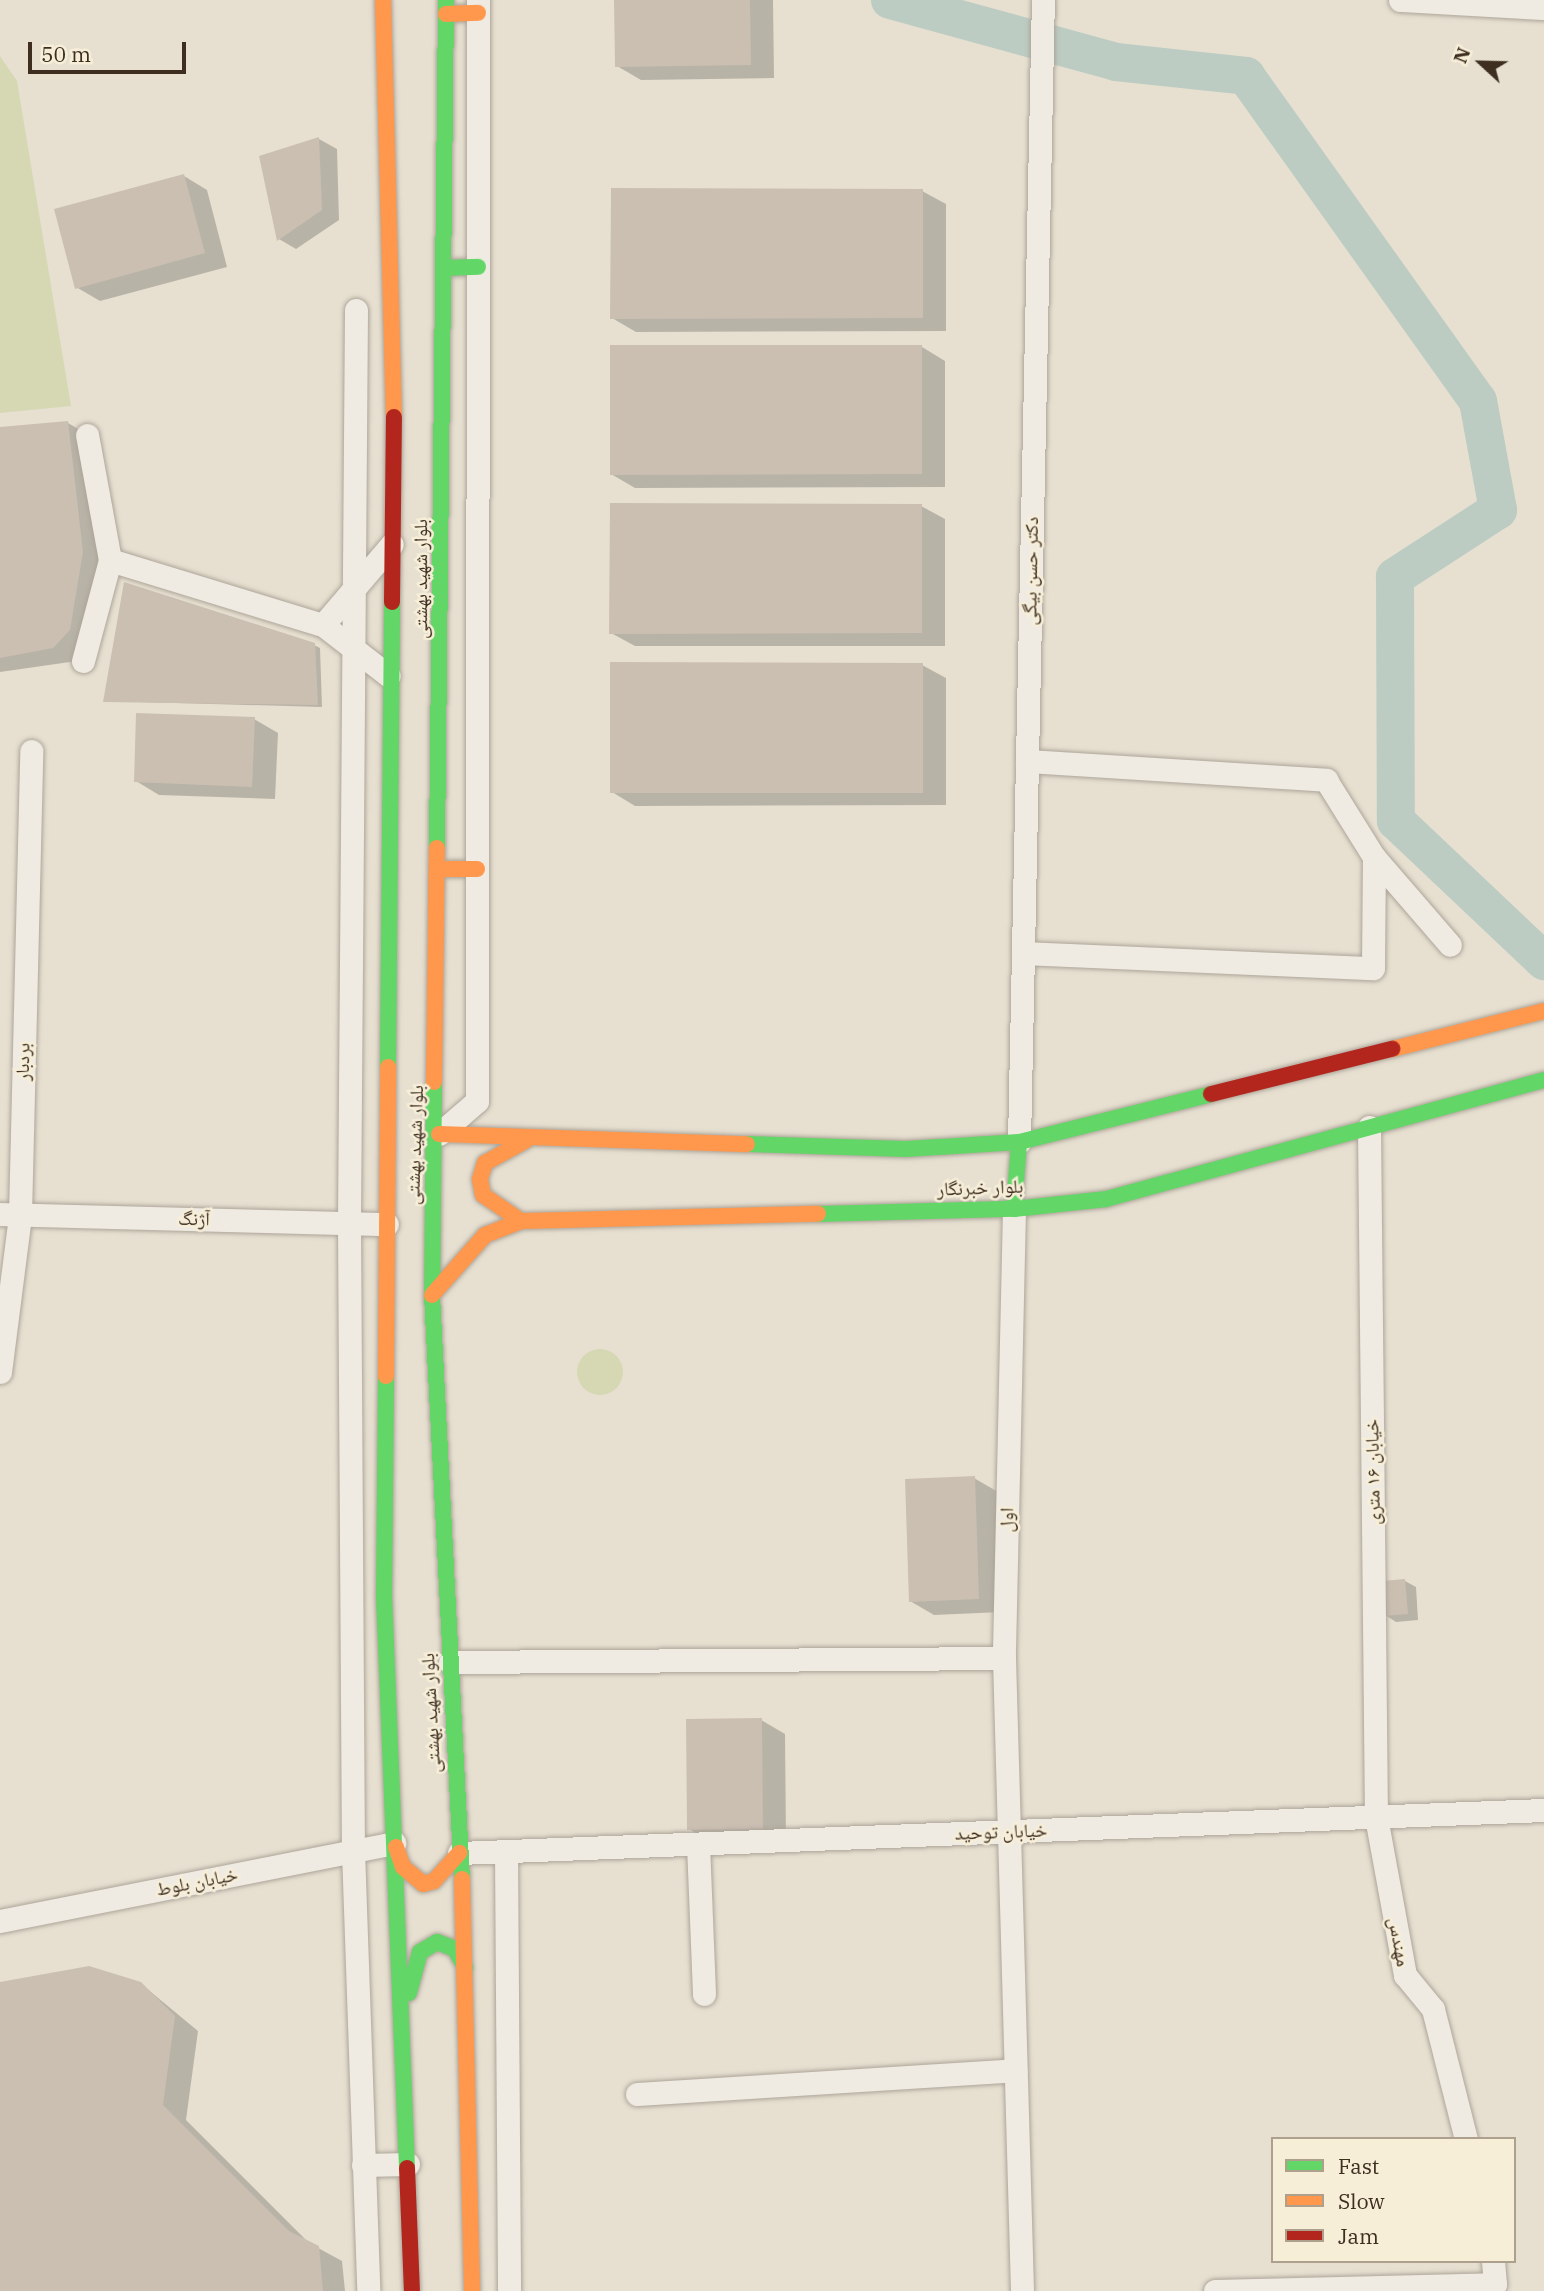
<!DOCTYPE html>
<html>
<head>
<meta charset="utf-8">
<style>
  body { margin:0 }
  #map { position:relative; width:1544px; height:2291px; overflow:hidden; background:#e7e0d1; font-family:"IBM Plex Serif","Noto Naskh Arabic",serif }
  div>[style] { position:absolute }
  .green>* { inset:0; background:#d6d7b3 }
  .round { border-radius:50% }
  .shadow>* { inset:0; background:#0003 }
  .river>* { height:38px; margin:-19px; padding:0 19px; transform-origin:19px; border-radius:19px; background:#bcccc2 }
  .building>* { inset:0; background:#cbbfb2 }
  .roads { filter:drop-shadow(0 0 2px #ada599) drop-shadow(0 0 2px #ada599) }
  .street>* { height:23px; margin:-11.5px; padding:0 11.5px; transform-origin:11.5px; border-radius:11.5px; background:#efebe3 }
  .fast>* { height:16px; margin:-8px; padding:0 8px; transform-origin:8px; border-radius:8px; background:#63d668 }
  .slow>* { height:16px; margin:-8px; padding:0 8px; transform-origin:8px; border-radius:8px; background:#ff974d }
  .jam>* { height:16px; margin:-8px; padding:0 8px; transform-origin:8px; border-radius:8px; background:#b3261e }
  span { translate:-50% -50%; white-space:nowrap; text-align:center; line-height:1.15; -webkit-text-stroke:5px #f7eed8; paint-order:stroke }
  .street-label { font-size:19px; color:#3d2e20 }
  .legend { position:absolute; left:1271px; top:2137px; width:245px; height:126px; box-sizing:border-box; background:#f7eed8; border:2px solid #ada18e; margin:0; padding:9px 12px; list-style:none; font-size:21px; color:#3d2e20 }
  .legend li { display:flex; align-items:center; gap:14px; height:35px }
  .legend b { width:35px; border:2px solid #ada18e }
  .north { position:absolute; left:1446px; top:28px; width:70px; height:70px; -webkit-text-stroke:5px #f7eed8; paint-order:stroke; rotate:292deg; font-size:19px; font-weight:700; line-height:28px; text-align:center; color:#3d2e20 }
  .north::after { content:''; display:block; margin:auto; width:24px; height:32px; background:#3d2e20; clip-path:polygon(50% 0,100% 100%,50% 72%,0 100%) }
  .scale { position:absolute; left:28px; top:42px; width:158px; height:32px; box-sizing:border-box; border:4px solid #3d2e20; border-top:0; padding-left:9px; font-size:21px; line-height:24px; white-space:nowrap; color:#3d2e20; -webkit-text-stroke:5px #f7eed8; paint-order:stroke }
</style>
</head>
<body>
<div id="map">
  <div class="green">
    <div style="clip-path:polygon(0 56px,17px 81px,71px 406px,0 413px)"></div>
    <div class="round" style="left:577px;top:1349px;width:46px;height:46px"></div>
  </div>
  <div class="shadow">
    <div style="clip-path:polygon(616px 0,773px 0,774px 78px,641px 80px,617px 66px)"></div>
    <div style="clip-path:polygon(319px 139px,337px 149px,339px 220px,296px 249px,279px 239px,261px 157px)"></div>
    <div style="clip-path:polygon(184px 176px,207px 190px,227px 267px,100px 301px,76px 287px)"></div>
    <div style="clip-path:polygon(922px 191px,946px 204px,946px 331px,636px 332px,612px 318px)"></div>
    <div style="clip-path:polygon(922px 347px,945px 361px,945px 487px,635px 488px,611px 474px)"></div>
    <div style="clip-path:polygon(68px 423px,92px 437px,106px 567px,77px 661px,0 672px,0 429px)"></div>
    <div style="clip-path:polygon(921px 506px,945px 519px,945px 646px,635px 646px,611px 633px)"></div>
    <div style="clip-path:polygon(314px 645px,320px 648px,322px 707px,105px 701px)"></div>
    <div style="clip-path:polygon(922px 665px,946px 678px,946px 805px,635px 806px,612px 792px)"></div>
    <div style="clip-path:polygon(254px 719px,278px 733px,275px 799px,159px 795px,136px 781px)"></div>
    <div style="clip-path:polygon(974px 1478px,998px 1492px,1002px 1612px,934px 1615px,910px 1601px)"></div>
    <div style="clip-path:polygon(1405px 1581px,1416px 1587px,1418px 1620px,1396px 1622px,1385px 1615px)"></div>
    <div style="clip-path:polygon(761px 1720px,785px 1734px,786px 1842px,712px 1843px,689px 1829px)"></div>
    <div style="clip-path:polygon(140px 1983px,198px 2031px,186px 2120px,309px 2243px,342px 2261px,345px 2291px,0 2291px,0 1989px)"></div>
  </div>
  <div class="river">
    <div style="left:890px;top:0;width:234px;rotate:15.3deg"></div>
    <div style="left:1116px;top:62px;width:131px;rotate:6.1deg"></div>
    <div style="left:1246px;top:76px;width:399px;rotate:54.5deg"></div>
    <div style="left:1478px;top:401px;width:111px;rotate:79.6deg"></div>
    <div style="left:1498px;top:510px;width:123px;rotate:147deg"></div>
    <div style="left:1395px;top:577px;width:244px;rotate:89.8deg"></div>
    <div style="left:1396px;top:821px;width:204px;rotate:43.4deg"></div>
  </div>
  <div class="building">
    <div style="clip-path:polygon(614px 0,750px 0,751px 65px,615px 67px)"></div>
    <div style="clip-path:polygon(319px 137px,322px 210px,277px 241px,259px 156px)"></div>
    <div style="clip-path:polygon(184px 174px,205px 253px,75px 289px,54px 209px)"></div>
    <div style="clip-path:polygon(611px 188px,923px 189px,923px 318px,610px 319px)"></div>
    <div style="clip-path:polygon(610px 345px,922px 345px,922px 474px,610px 475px)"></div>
    <div style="clip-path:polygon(68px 421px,83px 552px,70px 630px,53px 648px,0 658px,0 427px)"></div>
    <div style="clip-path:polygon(610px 503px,922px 504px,922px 633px,609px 634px)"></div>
    <div style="clip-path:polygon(124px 582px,315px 643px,318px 705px,103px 702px)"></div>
    <div style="clip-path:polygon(610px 662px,923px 663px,923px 793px,610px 793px)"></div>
    <div style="clip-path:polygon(136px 713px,255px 717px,252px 787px,134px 782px)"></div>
    <div style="clip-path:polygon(975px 1476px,979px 1599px,909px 1602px,905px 1479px)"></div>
    <div style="clip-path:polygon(1405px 1579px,1408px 1614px,1383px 1616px,1382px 1581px)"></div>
    <div style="clip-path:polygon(762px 1718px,763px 1829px,687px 1830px,686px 1719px)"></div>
    <div style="clip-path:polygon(89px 1966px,141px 1982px,175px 2016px,163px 2105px,289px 2231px,319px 2246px,323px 2291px,0 2291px,0 1982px)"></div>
  </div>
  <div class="roads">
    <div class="street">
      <div style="left:1400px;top:0;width:144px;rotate:3.2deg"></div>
      <div style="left:356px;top:310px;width:913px;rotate:90.44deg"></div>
      <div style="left:349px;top:1223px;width:628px;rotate:89.64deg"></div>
      <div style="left:353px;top:1851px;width:440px;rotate:88deg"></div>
      <div style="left:110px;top:560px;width:223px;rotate:17deg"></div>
      <div style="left:323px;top:625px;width:83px;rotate:37.7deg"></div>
      <div style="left:323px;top:625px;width:106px;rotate:-49.6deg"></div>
      <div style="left:83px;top:661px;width:105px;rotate:-75deg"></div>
      <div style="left:110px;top:560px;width:127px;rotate:-100.4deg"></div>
      <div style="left:1027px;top:761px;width:300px;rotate:3.6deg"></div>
      <div style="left:1326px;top:780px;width:91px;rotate:58.1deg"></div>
      <div style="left:1374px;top:857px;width:116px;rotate:49.2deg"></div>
      <div style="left:1023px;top:953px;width:350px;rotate:2.5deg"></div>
      <div style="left:1373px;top:968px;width:111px;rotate:-89.5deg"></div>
      <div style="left:1369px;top:1127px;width:690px;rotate:89.42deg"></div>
      <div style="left:1376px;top:1817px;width:161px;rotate:79.6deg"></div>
      <div style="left:1405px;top:1975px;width:44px;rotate:50.5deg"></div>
      <div style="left:1433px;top:2009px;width:134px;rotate:75.8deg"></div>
      <div style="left:439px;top:1134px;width:50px;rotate:-41deg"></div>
      <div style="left:477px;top:1101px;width:1101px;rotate:-89.95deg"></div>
      <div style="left:1019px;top:1142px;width:1142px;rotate:-88.8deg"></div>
      <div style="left:1014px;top:1209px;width:449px;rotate:91.3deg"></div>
      <div style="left:1004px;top:1658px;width:633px;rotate:88.37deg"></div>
      <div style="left:0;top:1214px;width:387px;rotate:1.5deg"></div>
      <div style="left:0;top:1372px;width:158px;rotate:-82.7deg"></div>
      <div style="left:20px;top:1215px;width:464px;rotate:-88.6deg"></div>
      <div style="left:450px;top:1662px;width:554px;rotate:-0.41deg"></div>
      <div style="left:698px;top:1844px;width:150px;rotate:87.7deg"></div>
      <div style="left:506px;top:1851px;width:440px;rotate:89.6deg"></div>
      <div style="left:459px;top:1853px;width:1086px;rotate:-2.27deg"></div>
      <div style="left:0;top:1921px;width:402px;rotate:-11.2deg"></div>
      <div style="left:637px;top:2094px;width:379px;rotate:-3.6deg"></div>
      <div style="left:363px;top:2165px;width:45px;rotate:-1.3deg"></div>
      <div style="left:1215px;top:2291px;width:280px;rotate:-1.4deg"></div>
      <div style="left:1495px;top:2284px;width:23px;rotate:-95deg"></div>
    </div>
    <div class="fast">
      <div style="left:445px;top:268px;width:33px;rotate:-2deg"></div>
      <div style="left:437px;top:848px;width:848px;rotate:-89.39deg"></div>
      <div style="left:388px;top:1067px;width:465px;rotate:-89.5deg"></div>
      <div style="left:434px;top:1082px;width:213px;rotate:90.5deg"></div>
      <div style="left:432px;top:1295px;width:585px;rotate:87.06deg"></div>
      <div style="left:747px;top:1144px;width:159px;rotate:1.8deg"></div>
      <div style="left:906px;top:1149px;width:113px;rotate:-3.5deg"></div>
      <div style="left:1019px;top:1142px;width:198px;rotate:-14deg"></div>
      <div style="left:1014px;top:1209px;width:67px;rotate:-85.7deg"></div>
      <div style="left:818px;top:1214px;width:196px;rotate:-1.5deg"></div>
      <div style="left:1014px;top:1209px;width:93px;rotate:-6.2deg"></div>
      <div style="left:1106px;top:1199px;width:454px;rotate:-15.2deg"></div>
      <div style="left:386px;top:1376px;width:219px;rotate:90.5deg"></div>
      <div style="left:384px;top:1595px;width:573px;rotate:87.7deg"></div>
      <div style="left:409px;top:1993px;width:42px;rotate:-75deg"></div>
      <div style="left:420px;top:1952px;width:20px;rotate:-30deg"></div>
      <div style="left:437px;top:1942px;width:19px;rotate:21deg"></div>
      <div style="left:455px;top:1949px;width:21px;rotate:61deg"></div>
    </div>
    <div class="slow">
      <div style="left:383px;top:0;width:417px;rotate:88.5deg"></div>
      <div style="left:446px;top:14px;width:32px;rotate:-2deg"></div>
      <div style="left:440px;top:869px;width:37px"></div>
      <div style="left:1392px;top:1049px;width:157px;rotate:-14deg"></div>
      <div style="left:434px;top:1082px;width:234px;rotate:-89.3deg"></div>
      <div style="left:439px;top:1134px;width:308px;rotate:1.9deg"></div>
      <div style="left:521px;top:1221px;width:46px;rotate:-145.6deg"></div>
      <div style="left:483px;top:1195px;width:16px;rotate:-101deg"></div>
      <div style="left:480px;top:1179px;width:17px;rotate:-73deg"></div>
      <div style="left:485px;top:1163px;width:46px;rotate:-28.8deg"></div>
      <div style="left:432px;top:1295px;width:80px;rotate:-48.5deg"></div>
      <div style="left:485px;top:1235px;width:39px;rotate:-21deg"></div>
      <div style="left:521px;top:1221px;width:297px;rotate:-1.4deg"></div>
      <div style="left:386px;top:1376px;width:309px;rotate:-89.6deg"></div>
      <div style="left:396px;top:1847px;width:21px;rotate:71deg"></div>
      <div style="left:403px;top:1867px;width:26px;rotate:40deg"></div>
      <div style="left:423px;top:1884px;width:11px;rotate:-15deg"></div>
      <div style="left:434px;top:1881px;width:38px;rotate:-48deg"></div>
      <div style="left:462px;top:1879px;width:412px;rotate:88.6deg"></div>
    </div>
    <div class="jam">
      <div style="left:392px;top:602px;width:185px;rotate:-89.4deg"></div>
      <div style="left:1211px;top:1094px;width:187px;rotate:-14deg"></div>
      <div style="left:407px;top:2168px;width:123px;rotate:87.7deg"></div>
    </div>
  </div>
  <div class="street-label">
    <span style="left:1031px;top:571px;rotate:-89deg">دکتر حسن بیگی</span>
    <span style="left:421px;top:579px;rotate:-90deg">بلوار شهید بهشتی</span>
    <span style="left:23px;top:1062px;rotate:-89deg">بردبار</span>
    <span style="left:415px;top:1145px;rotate:-88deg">بلوار شهید بهشتی</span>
    <span style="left:980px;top:1188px;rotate:-2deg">بلوار خبرنگار</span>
    <span style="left:194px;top:1219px;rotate:1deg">آژنگ</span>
    <span style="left:1373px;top:1472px;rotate:-91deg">خیابان ۱۶ متری</span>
    <span style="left:1007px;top:1520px;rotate:-89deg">اول</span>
    <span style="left:431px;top:1713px;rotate:-93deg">بلوار شهید بهشتی</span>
    <span style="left:1001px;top:1832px;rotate:-2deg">خیابان توحید</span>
    <span style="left:197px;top:1882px;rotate:-11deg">خیابان بلوط</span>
    <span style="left:1399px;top:1942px;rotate:80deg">مهندس</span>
  </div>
  <ul class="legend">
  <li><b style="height:9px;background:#63d668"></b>Fast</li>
  <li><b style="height:9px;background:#ff974d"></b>Slow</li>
  <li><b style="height:9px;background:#b3261e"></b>Jam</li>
  </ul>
  <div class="north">N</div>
  <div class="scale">50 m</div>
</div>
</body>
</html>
